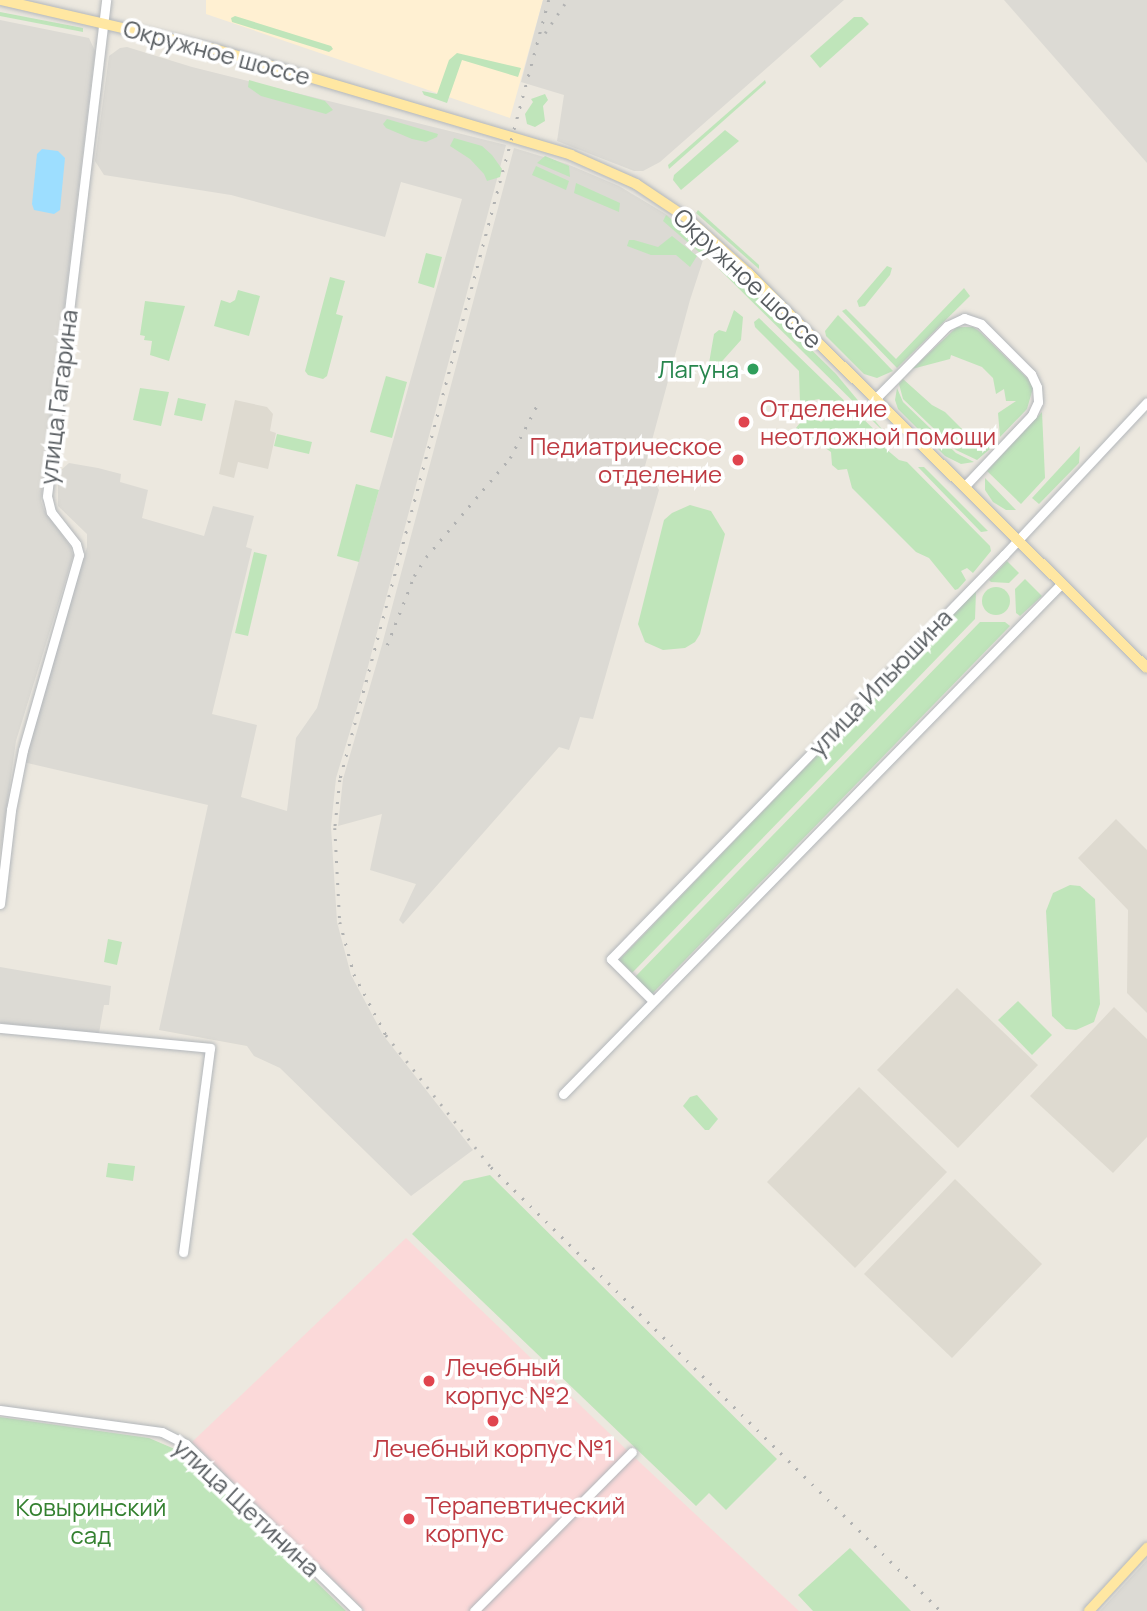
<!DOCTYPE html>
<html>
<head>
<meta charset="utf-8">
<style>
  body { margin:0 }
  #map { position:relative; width:1147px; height:1611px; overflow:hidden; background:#ece8df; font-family:Manrope,sans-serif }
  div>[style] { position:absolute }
  .commercial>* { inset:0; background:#fff0d2 }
  .industrial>* { inset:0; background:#dcdad4 }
  .education>* { inset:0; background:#dedad0 }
  .medical>* { inset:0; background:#fbd9d9 }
  .green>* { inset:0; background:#bfe5ba }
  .round { border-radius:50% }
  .water>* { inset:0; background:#9ddeff }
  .roads { filter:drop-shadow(0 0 2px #b3b7bb) drop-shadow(0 0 2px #b3b7bb) }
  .minor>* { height:9px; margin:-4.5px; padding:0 4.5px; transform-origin:4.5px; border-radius:4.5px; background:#fff }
  .major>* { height:10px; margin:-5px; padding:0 5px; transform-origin:5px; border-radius:5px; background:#ffe7a2 }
  .rail>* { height:2.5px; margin-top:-1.25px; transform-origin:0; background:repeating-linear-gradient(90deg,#b1b2b2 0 2px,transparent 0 11px) }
  .dots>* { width:19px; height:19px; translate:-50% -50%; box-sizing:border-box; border:4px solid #fff; border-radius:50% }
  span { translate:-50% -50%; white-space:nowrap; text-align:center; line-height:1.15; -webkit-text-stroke:7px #fff; paint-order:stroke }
  .street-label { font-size:24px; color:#585d61 }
  .leisure-label { font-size:24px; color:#27864d }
  .right { translate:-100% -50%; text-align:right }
  .health-label { font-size:24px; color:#be3a42 }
  .left { translate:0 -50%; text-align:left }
  .park-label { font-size:24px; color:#348130 }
</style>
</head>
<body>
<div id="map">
  <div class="commercial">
    <div style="clip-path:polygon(206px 0,543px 0,510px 118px,206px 14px)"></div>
  </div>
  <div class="industrial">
    <div style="clip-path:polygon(543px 0,844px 0,660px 162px,643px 171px,634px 171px,557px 141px,564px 95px,521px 82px)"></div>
    <div style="clip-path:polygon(1004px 0,1147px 0,1147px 163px)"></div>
    <div style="clip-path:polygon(0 20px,89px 38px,95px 51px,41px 501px,44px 510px,70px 546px,73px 556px,16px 741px,0 854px)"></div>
    <div style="clip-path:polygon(127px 47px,192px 67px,506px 145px,357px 708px,336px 778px,331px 827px,337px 922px,351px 975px,383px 1035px,473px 1150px,411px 1196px,280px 1068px,254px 1056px,247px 1046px,159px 1030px,208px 805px,23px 762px,87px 547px,87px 534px,58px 506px,58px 479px,60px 471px,69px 463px,98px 468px,121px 474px,120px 482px,148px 490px,142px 518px,204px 536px,213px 506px,254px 516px,246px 547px,252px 549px,212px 714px,257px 725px,241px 797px,287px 811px,296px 738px,317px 708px,462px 199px,401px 182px,385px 237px,231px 195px,104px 175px,95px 161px,109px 56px,120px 48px)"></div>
    <div style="clip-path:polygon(514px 148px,567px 164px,619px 186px,669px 216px,707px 248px,690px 300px,645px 466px,659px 490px,593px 719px,580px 717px,569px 750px,559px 747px,403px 924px,399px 920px,416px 884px,370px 870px,382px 814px,338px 826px,343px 779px,382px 645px)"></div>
    <div style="clip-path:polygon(0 967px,111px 986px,109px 1005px,104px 1005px,99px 1033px,0 1023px)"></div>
    <div style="clip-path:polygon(1147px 1560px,1147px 1611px,1100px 1611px)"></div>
  </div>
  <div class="education">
    <div style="clip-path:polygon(235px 400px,267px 407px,273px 414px,270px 431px,276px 433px,268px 469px,238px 462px,234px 478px,219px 474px)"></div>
    <div style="clip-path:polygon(1116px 819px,1147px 850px,1147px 1013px,1127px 993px,1128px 910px,1078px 858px)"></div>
    <div style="clip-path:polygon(957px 988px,1038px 1065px,958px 1148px,877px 1070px)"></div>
    <div style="clip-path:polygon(1114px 1007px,1147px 1039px,1147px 1137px,1113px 1173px,1030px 1096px)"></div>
    <div style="clip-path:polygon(859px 1087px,947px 1172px,855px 1268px,767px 1182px)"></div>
    <div style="clip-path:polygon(955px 1179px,1042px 1264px,952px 1358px,864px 1274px)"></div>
  </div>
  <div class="medical">
    <div style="clip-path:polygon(406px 1238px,632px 1455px,799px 1611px,365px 1611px,192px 1442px)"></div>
  </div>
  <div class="green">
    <div style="clip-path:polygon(0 12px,83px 28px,83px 32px,0 16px)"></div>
    <div style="clip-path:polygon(235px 16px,331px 46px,333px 49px,329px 52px,232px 22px,231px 18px)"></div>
    <div style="clip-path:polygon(854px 17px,862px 17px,869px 24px,820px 68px,810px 56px)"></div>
    <div style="clip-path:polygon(457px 53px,521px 68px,518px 77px,462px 60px,447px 103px,424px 95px,422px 91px,437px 94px,449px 60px)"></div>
    <div style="clip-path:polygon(249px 80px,325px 101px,333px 110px,326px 114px,261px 96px,248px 87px)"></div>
    <div style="clip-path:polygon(765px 80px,766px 83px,669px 169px,668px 165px)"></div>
    <div style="clip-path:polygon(545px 94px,548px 100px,543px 106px,545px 121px,535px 127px,527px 124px,525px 114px,533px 102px,531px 99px)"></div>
    <div style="clip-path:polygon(387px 119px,438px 134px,437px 137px,426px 142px,412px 139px,386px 128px,383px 124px)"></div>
    <div style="clip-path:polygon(725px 130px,739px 141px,681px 190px,673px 180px,674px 175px)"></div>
    <div style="clip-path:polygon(454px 138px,482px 146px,492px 155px,502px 169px,500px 177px,487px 181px,484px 174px,470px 159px,450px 146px)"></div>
    <div style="clip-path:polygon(545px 156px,569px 166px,570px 177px,537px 163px)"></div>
    <div style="clip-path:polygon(536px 166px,569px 181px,566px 190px,532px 175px)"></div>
    <div style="clip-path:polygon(576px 183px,620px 203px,619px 212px,574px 193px)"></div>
    <div style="clip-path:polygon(698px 210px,759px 265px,759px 269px,696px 213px)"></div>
    <div style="clip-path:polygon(666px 215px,705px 247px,707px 259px,663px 221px)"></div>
    <div style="clip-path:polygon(672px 236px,697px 256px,690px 267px,676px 255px,651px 255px,627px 246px,629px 240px,634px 240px,658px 247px)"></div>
    <div style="clip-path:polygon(426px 253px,442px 257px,434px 288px,418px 283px)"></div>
    <div style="clip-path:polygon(887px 266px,892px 268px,890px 275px,865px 306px,859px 307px,857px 301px)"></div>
    <div style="clip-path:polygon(722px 267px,728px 268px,836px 374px,886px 434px,719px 269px)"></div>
    <div style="clip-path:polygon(330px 277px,345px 281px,336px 314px,343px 316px,327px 376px,323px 379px,308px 375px,305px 371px)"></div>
    <div style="clip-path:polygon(964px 288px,970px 296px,897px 368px,842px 311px,846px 309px,896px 359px)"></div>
    <div style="clip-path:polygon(238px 290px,260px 296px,249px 336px,214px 326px,221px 300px,230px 303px,235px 300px)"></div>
    <div style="clip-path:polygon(145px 301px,185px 306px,169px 361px,150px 355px,152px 341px,144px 340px,145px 336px,140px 335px)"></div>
    <div style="clip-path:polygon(734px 310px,743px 317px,741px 340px,716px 368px,708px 369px,714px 334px,719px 330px,726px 332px)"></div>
    <div style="clip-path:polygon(838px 315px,868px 345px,893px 371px,877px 378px,864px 374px,826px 336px,825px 331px)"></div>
    <div style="clip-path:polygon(759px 318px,886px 441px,886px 449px,899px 460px,907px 462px,990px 546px,991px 551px,973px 573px,967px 568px,961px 571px,966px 580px,958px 589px,955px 590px,929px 558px,916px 552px,852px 488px,847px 469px,838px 470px,832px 465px,831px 452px,818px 443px,810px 442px,796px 428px,808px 413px,821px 422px,827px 418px,825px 404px,819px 399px,800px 403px,799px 371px,755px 327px,754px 322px)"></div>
    <div style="clip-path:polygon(957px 327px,973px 327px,979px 331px,1028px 379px,1033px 388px,1027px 409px,1000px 437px,998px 413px,1016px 401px,1006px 401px,1004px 389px,996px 394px,993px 378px,982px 367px,951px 355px,950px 359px,912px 369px)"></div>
    <div style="clip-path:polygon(386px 376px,407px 382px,392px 438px,370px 432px)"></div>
    <div style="clip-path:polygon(903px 379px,932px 405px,945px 412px,966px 433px,980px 430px,989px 442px,990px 449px,977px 460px,956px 450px,903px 399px,899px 384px)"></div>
    <div style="clip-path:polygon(140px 388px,169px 392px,161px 426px,133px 420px)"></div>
    <div style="clip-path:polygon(897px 388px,903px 402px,956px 453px,974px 462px,961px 464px,945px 456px,898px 409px,895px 400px)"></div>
    <div style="clip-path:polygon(178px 398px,206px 404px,202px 421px,174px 415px)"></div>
    <div style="clip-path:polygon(1042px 412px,1045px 478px,1021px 504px,987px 471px)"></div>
    <div style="clip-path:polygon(277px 434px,312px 442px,309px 454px,274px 446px)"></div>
    <div style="clip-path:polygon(1080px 446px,1079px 463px,1039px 504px,1032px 498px)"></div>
    <div style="clip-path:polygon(918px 467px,924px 467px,988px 531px,981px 532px)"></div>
    <div style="clip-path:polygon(985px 478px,1016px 510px,1006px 510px,993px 502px,985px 490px)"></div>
    <div style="clip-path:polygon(356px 484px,379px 490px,359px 562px,337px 556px)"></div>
    <div style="clip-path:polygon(690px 505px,711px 511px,725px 534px,700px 634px,695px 642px,685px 648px,663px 650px,645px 642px,638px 624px,664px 520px,672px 513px)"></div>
    <div style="clip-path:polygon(254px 552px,267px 555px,248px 636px,235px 633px)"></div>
    <div style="clip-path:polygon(1007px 561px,1019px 573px,1009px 583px,991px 582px,989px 580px)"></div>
    <div style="clip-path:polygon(1025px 579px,1042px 596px,1020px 616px,1016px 613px,1015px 589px)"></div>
    <div class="round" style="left:982px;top:587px;width:28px;height:28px"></div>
    <div style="clip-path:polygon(976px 591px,975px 619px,632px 973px,619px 960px)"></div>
    <div style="clip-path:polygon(980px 622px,1005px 622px,1010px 626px,652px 994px,635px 977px)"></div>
    <div style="clip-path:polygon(1070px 885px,1080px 886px,1095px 899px,1100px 1004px,1094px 1022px,1076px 1030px,1066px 1029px,1052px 1016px,1046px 911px,1053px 893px)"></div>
    <div style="clip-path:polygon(108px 939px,122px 942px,117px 965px,104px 962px)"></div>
    <div style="clip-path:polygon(1018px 1001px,1052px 1035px,1032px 1055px,998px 1020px)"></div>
    <div style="clip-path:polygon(697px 1095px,718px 1119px,709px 1130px,705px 1130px,683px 1106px,690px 1097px)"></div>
    <div style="clip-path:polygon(108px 1163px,135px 1166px,133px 1181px,106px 1177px)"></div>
    <div style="clip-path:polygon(490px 1175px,777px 1459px,726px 1510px,709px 1493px,696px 1506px,412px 1234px,464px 1181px)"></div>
    <div style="clip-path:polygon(0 1417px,149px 1438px,184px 1453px,346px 1611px,0 1611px)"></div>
    <div style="clip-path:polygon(850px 1548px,911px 1611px,813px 1611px,798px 1595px)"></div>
  </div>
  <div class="water">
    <div style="clip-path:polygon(42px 149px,58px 151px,65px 158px,60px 210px,54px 214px,34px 210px,32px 204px,37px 154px)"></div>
  </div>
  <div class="roads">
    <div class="minor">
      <div style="left:875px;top:399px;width:103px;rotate:-45.4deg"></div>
      <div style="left:947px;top:326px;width:19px;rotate:-25deg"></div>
      <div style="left:964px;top:318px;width:18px;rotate:19deg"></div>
      <div style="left:981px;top:324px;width:71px;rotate:45deg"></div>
      <div style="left:1031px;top:374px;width:14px;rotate:65deg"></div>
      <div style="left:1037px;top:387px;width:15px;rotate:86deg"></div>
      <div style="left:1038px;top:402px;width:14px;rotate:115deg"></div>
      <div style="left:1032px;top:415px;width:99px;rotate:133.4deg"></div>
      <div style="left:0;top:904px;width:95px;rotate:-83.3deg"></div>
      <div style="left:11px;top:810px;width:61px;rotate:-78.7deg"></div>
      <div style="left:23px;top:750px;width:203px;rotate:-74deg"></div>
      <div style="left:79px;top:555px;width:11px;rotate:-105deg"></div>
      <div style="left:76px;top:544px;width:41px;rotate:-128deg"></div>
      <div style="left:51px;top:512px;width:16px;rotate:-104deg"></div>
      <div style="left:47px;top:496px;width:499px;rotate:-83.2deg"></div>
      <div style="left:652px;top:1000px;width:58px;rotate:-135deg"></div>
      <div style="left:611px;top:959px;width:564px;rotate:-45.79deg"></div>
      <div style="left:1004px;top:555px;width:209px;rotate:-46.9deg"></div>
      <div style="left:0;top:1028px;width:211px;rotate:5.4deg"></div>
      <div style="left:210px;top:1048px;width:206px;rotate:97.5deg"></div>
      <div style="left:563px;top:1094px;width:713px;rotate:-45.68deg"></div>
      <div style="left:0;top:1410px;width:163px;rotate:7.7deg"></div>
      <div style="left:162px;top:1432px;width:27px;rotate:27deg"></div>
      <div style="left:186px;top:1444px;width:239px;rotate:44.3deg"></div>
      <div style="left:474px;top:1611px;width:224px;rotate:-45.2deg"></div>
    </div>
    <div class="major">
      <div style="left:1px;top:0;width:219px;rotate:13deg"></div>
      <div style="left:214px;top:49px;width:372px;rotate:16.5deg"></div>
      <div style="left:571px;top:155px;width:71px;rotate:24deg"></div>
      <div style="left:636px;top:184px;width:61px;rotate:33.7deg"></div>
      <div style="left:687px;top:218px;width:82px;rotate:42deg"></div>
      <div style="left:748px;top:273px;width:561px;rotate:44.71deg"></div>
      <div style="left:1089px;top:1611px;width:86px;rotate:-47.4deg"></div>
    </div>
  </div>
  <div class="rail">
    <div style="left:549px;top:0;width:808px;rotate:105deg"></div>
    <div style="left:340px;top:780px;width:48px;rotate:95.9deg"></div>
    <div style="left:335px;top:828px;width:94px;rotate:87deg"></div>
    <div style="left:340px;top:922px;width:54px;rotate:74.9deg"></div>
    <div style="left:354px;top:974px;width:69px;rotate:62.3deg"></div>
    <div style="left:386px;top:1035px;width:169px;rotate:51.5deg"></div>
    <div style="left:491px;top:1167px;width:632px;rotate:44.62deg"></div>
    <div style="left:545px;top:33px;width:40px;rotate:-56deg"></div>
    <div style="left:387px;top:645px;width:74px;rotate:-68.6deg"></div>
    <div style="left:414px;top:576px;width:22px;rotate:-58deg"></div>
    <div style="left:426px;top:557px;width:130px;rotate:-49.7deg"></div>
    <div style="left:510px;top:458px;width:62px;rotate:-63deg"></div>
  </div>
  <div class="dots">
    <div style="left:753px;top:369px;background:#2e9e5b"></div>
    <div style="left:744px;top:422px;background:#e0444e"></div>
    <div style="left:738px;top:460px;background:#e0444e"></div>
    <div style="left:429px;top:1381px;background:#e0444e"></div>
    <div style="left:493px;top:1421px;background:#e0444e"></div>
    <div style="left:409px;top:1519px;background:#e0444e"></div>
  </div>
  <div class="street-label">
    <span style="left:217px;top:52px;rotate:15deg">Окружное шоссе</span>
    <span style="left:748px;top:278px;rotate:43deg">Окружное шоссе</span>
    <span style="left:58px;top:397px;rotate:-83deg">улица Гагарина</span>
    <span style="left:880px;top:682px;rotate:-46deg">улица Ильюшина</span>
    <span style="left:247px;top:1507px;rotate:43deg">улица Щетинина</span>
  </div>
  <div class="leisure-label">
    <span class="right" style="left:739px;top:369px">Лагуна</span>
  </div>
  <div class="health-label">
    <span class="left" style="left:760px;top:422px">Отделение<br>неотложной помощи</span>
    <span class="right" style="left:722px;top:460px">Педиатрическое<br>отделение</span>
    <span class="left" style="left:445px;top:1381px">Лечебный<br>корпус №2</span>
    <span style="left:493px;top:1448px">Лечебный корпус №1</span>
    <span class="left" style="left:425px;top:1519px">Терапевтический<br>корпус</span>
  </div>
  <div class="park-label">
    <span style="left:91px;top:1521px">Ковыринский<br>сад</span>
  </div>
</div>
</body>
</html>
